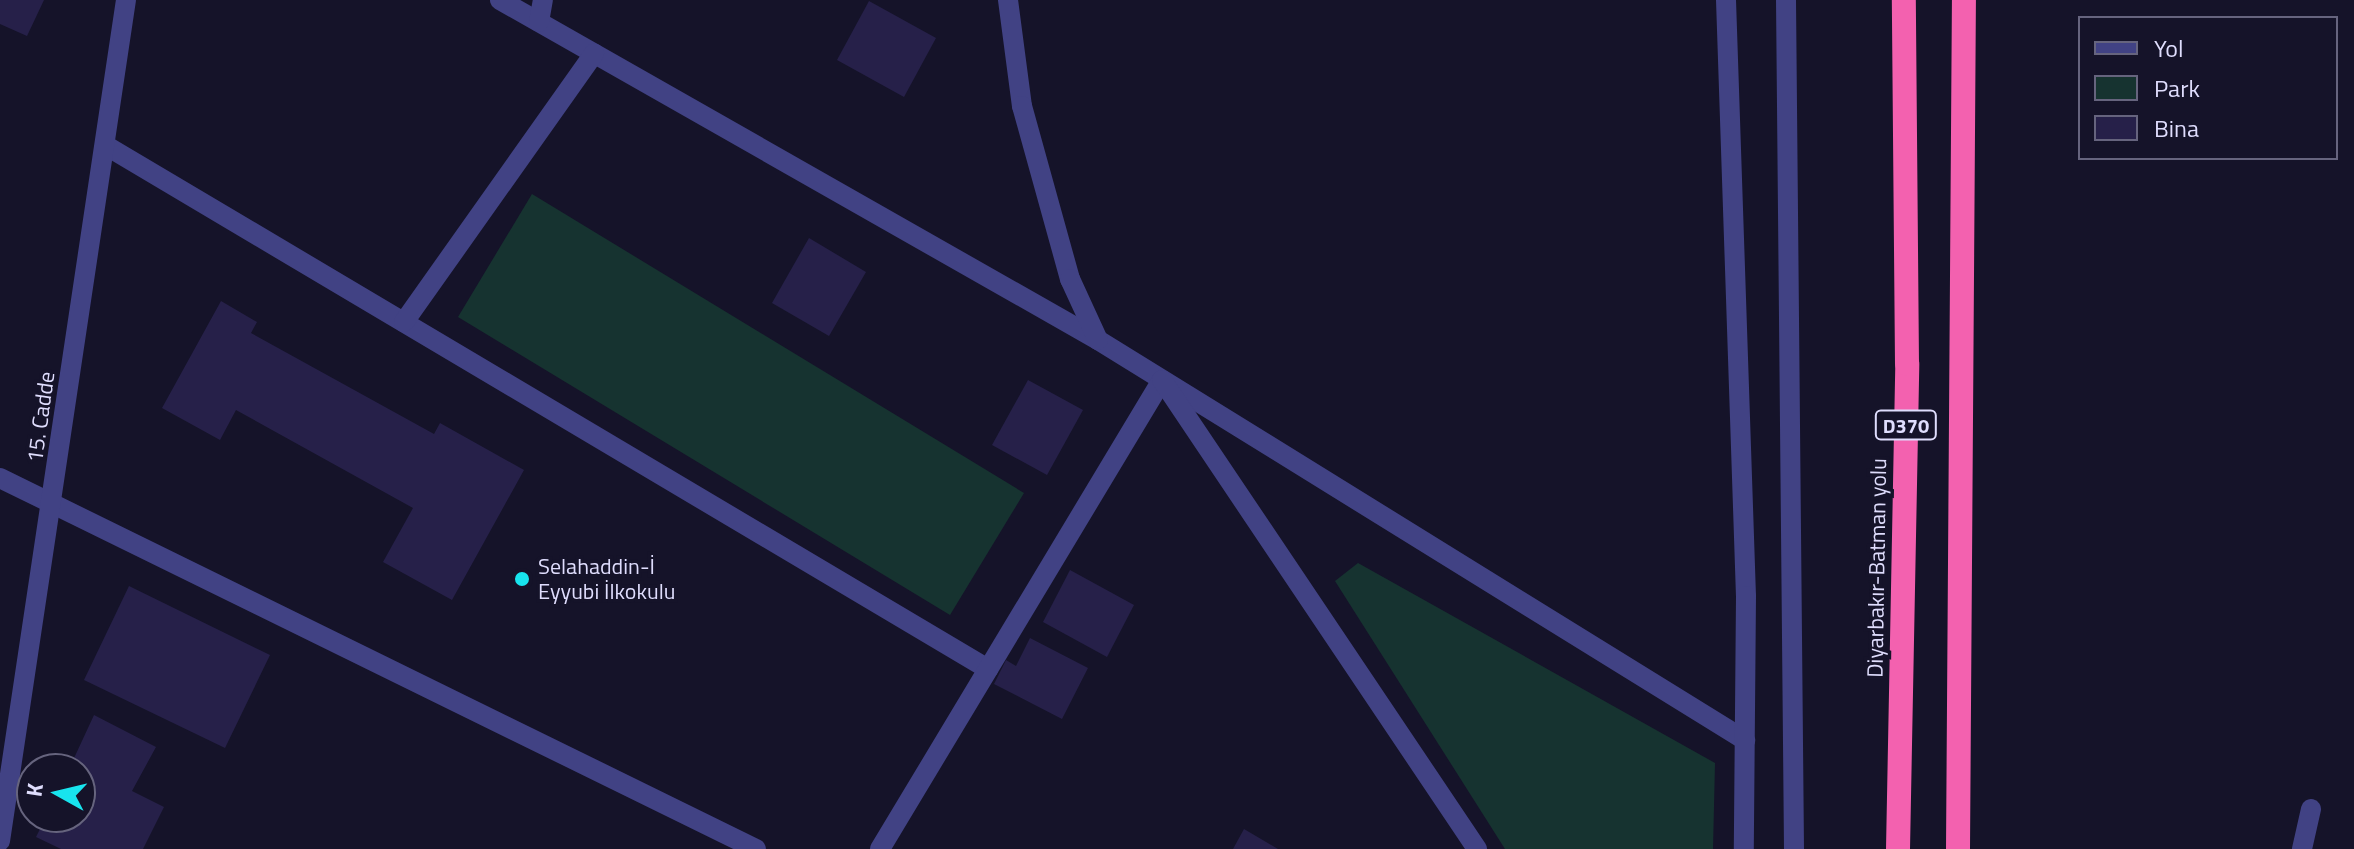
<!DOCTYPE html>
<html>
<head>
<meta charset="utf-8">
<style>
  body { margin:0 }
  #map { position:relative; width:2354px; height:849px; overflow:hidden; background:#151329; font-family:"Titillium Web",sans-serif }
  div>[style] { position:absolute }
  .green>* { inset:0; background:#163330 }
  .building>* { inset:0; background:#262049 }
  .minor>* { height:20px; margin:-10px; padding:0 10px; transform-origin:10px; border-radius:10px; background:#414284 }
  .highway>* { height:24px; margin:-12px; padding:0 12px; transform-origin:12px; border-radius:12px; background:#f361af }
  .dots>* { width:22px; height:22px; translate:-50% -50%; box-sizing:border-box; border:4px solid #151329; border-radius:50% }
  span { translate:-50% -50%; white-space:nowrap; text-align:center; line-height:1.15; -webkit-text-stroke:7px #151329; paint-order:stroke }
  .shield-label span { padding:2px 6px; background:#151329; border:2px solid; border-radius:6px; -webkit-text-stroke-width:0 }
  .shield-label { font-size:20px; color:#dfddfd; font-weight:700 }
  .street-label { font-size:22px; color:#dfddfd }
  .poi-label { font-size:22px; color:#dfddfd }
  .left { translate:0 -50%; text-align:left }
  .legend { position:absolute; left:2078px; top:16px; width:260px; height:144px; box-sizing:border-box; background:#151329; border:2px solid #66647e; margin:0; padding:10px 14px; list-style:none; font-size:24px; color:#dfddfd }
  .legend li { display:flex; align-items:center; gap:16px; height:40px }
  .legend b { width:40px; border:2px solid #66647e }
  .north { position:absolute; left:16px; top:753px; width:80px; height:80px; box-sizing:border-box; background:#151329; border:2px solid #66647e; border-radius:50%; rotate:278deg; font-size:22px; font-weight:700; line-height:32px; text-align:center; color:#dfddfd }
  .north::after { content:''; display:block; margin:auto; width:28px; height:36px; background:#18e4ee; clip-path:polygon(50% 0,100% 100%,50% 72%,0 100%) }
</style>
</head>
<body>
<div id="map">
  <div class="green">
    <div style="clip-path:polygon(532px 194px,1024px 493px,950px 615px,458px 317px)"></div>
    <div style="clip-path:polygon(1358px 563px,1715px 763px,1713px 849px,1505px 849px,1335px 581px)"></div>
  </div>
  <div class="building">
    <div style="clip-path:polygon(0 0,44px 0,27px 36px,0 24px)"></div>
    <div style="clip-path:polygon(869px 1px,936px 38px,904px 97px,837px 60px)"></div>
    <div style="clip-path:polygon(809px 238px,866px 272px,829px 336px,772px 303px)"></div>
    <div style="clip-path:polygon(221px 301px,257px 322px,251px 333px,434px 434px,440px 423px,524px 470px,452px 600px,383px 562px,413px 508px,236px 410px,220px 440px,162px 408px)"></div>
    <div style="clip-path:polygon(1028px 380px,1083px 410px,1047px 475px,992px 445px)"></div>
    <div style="clip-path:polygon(1070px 570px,1134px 605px,1107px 657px,1043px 622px)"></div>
    <div style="clip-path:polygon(129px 586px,270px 655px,225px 748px,84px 680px)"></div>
    <div style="clip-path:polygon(1030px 638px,1088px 668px,1062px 719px,994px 684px,1006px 660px,1016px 666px)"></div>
    <div style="clip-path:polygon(94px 715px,156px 747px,132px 791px,164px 807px,143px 849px,61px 849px,36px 837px,46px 817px,80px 817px,80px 769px,69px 769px)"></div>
    <div style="clip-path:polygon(1244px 829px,1278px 849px,1233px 849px)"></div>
  </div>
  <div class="minor">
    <div style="left:500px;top:0;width:688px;rotate:29.62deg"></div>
    <div style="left:1098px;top:340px;width:761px;rotate:31.73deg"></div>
    <div style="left:1008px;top:0;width:107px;rotate:82.5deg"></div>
    <div style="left:1022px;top:106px;width:180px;rotate:74.5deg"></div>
    <div style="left:1070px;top:279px;width:67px;rotate:65.3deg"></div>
    <div style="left:1726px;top:0;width:596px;rotate:88.08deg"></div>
    <div style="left:1746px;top:596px;width:253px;rotate:90.5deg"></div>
    <div style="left:1786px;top:0;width:849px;rotate:89.46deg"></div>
    <div style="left:539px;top:22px;width:22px;rotate:-80deg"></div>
    <div style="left:105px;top:145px;width:1027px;rotate:30.69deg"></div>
    <div style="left:404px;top:322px;width:329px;rotate:-54.7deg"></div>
    <div style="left:0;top:478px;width:842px;rotate:26.14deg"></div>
    <div style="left:0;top:841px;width:850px;rotate:-81.48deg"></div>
    <div style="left:880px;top:849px;width:547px;rotate:-58.98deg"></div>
    <div style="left:1162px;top:380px;width:565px;rotate:56.11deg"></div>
    <div style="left:2302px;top:849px;width:41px;rotate:-77.3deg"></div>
  </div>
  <div class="highway">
    <div style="left:1898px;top:849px;width:485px;rotate:-88.9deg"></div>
    <div style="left:1907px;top:364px;width:364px;rotate:-90.5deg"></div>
    <div style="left:1958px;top:849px;width:849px;rotate:-89.6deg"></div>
  </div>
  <div class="dots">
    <div style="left:522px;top:579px;background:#18e4ee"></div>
  </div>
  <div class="shield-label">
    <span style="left:1906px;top:425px">D370</span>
  </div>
  <div class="street-label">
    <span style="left:41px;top:417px;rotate:-82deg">15. Cadde</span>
    <span style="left:1877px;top:568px;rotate:-89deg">Diyarbakır-Batman yolu</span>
  </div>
  <div class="poi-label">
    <span class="left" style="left:538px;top:579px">Selahaddin-İ<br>Eyyubi İlkokulu</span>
  </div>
  <ul class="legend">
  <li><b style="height:10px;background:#414284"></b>Yol</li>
  <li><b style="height:22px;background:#163330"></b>Park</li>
  <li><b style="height:22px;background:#262049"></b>Bina</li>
  </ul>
  <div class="north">K</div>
</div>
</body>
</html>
